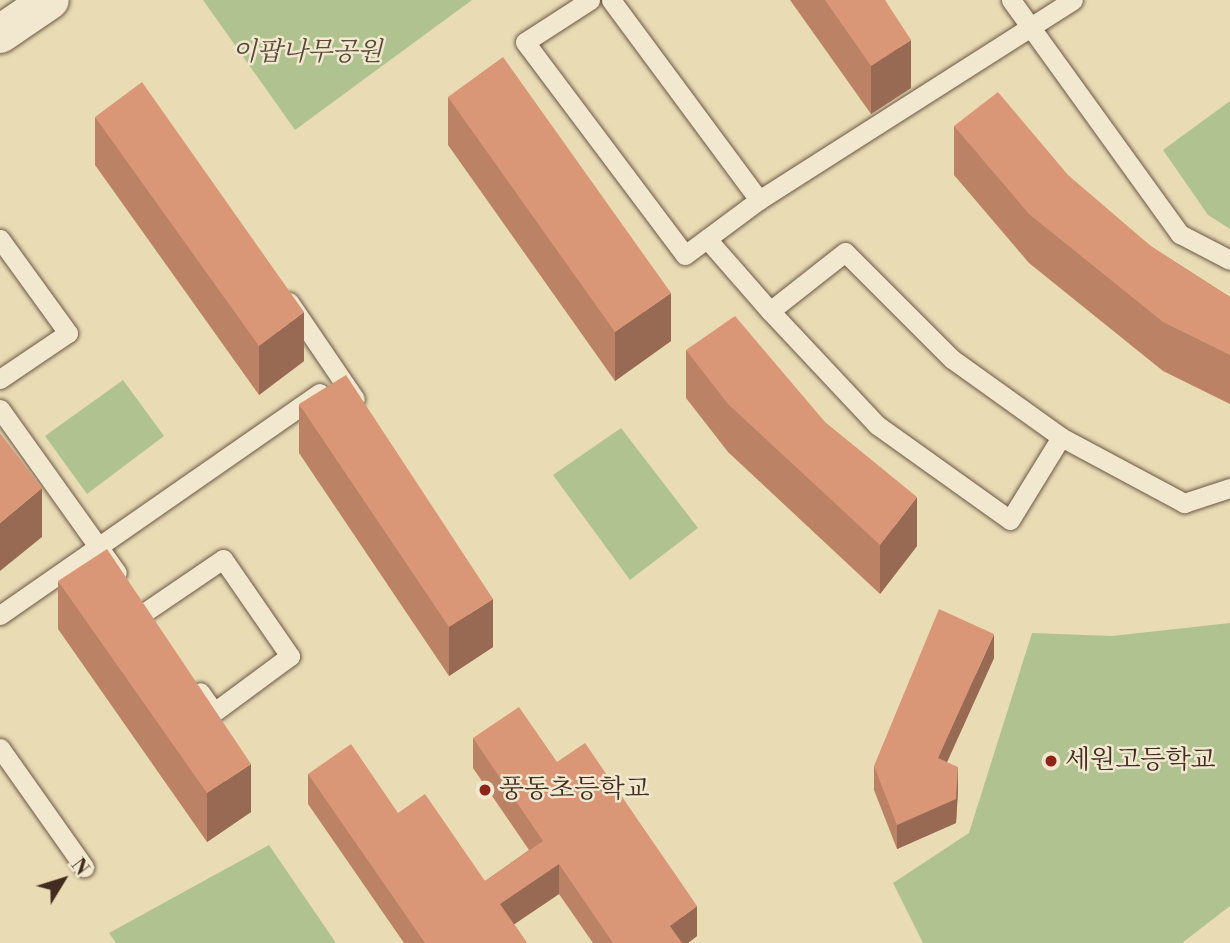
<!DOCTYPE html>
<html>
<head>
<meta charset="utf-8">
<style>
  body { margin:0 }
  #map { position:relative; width:1230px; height:943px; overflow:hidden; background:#e9dcb5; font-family:"Libre Bodoni","Noto Serif KR",serif }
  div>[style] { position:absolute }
  .green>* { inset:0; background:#b1c291 }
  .roads { filter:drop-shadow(0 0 2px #6c5846) drop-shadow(0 0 2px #6c5846) }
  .service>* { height:19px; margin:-9.5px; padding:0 9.5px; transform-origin:9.5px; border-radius:9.5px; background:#f1e8cf }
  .tertiary>* { height:38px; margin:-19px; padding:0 19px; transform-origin:19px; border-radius:19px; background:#f1e8cf }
  .wall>* { inset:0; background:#bb8266 }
  .shaded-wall>* { inset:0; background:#986a53 }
  .building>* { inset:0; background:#d99777 }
  .dots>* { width:19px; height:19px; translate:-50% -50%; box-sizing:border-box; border:4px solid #f1e8cf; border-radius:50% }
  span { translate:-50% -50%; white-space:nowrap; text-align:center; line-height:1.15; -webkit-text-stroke:5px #f1e8cf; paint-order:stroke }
  .park-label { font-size:26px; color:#584a37; font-style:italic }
  .poi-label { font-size:26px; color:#422c21 }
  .left { translate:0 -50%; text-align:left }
  .north { position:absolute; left:28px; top:845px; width:70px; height:70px; -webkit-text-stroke:5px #f1e8cf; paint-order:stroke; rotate:52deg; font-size:19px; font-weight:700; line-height:28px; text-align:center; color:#422c21 }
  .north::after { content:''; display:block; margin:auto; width:24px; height:32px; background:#422c21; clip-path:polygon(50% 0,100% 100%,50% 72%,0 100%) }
</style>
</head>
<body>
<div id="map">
  <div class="green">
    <div style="clip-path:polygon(203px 0,472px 0,295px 130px)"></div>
    <div style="clip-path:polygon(1230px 101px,1230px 229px,1208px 215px,1163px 150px)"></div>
    <div style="clip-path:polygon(123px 380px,164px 436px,87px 494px,45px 436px)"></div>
    <div style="clip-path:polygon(621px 428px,698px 528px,630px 580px,553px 475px)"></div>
    <div style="clip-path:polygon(1230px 623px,1230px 906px,1182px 943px,923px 943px,893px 883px,969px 833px,1032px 633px,1112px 636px)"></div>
    <div style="clip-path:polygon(269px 845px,336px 943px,116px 943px,109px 933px)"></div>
  </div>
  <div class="roads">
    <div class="service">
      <div style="left:590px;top:0;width:77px;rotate:147.1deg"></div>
      <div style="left:525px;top:42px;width:266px;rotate:53.1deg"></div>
      <div style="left:685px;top:255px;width:92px;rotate:-36.6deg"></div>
      <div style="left:759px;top:200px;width:372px;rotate:-32.5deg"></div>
      <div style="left:611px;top:0;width:249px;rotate:53.5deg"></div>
      <div style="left:1011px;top:0;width:289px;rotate:54.2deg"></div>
      <div style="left:1180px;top:234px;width:56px;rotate:27.5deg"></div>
      <div style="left:0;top:239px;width:116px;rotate:54.1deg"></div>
      <div style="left:68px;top:333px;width:82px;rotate:145.9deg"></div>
      <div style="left:707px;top:239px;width:96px;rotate:48.8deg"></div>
      <div style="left:770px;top:311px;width:156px;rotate:46.8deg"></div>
      <div style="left:877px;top:425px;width:163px;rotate:35.5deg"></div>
      <div style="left:1010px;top:520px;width:97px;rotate:-58.4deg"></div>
      <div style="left:1061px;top:437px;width:134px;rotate:-144.4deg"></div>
      <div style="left:952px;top:359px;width:151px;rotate:-135deg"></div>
      <div style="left:845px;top:252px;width:95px;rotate:141.8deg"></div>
      <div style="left:289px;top:302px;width:117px;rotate:55.8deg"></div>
      <div style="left:0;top:409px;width:201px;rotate:54.5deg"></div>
      <div style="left:1061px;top:437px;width:140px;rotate:28.2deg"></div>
      <div style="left:1184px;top:503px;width:48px;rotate:-18.1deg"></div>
      <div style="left:145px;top:612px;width:94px;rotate:-34.2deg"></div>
      <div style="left:223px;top:559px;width:118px;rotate:55.4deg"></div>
      <div style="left:290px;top:656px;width:94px;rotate:143.6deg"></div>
      <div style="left:214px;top:712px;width:24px;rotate:-125deg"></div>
      <div style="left:0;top:615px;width:389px;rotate:-34.8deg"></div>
      <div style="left:0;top:748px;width:146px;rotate:54.8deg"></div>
    </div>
    <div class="tertiary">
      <div style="left:0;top:34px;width:60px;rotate:-34.2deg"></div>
    </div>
  </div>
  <div class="wall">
    <div style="clip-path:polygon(790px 0,885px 0,911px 88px,871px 114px)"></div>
    <div style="clip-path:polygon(448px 97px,671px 341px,615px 381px,448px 145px)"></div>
    <div style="clip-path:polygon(95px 117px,304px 361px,259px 395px,95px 165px)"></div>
    <div style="clip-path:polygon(954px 126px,1152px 247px,1230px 297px,1230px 404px,1163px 371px,1029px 263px,954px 175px)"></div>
    <div style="clip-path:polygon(686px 350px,917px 546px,880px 594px,728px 452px,686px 398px)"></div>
    <div style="clip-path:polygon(299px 404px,493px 647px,449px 676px,299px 453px)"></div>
    <div style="clip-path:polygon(58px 581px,251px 812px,207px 842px,58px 629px)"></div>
    <div style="clip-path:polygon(994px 658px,947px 762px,958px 791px,956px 823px,897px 849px,874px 790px,874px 766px)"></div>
    <div style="clip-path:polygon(473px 738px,557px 762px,697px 936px,688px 943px,593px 943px,559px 894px,514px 924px,527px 943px,404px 943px,308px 804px,308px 774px,398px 813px,485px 881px,529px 850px,473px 768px)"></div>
  </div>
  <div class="shaded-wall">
    <div style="clip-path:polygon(911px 40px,911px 88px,871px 114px,871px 66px)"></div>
    <div style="clip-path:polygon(671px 293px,671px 341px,615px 381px,615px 332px)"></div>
    <div style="clip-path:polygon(304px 312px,304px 361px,259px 395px,259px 346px)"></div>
    <div style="clip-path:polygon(42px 488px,42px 537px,0 571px,0 523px)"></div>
    <div style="clip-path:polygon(917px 497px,917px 546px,880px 594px,880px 545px)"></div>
    <div style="clip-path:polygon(493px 599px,493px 647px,449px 676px,449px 627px)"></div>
    <div style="clip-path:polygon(994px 634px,994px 658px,938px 782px,938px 758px)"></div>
    <div style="clip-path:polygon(251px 764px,251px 812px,207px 842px,207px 793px)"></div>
    <div style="clip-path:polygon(958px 767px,958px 791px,956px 823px,897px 849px,897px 825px)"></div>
    <div style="clip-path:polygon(559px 864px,559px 894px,500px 934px,500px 904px)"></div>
    <div style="clip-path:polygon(697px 906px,697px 936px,688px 943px,670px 943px,670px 926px)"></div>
  </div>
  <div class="building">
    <div style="clip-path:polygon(825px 0,885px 0,911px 40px,871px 66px)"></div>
    <div style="clip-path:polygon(503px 57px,671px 293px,615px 332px,448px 97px)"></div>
    <div style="clip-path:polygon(142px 82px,304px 312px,259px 346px,95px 117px)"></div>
    <div style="clip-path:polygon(998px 92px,1068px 175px,1152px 247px,1230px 297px,1230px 355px,1163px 322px,1029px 214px,954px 126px)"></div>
    <div style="clip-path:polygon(735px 316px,825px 422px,917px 497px,880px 545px,728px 404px,686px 350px)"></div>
    <div style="clip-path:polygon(346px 375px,493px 599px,449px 627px,299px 404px)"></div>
    <div style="clip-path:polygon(0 433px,42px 488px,0 523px)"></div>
    <div style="clip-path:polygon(107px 549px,251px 764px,207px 793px,58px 581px)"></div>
    <div style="clip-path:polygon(939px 609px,994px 634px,938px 758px,958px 767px,956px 799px,897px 825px,874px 766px)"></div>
    <div style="clip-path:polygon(519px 707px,557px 762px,585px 743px,697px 906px,670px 926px,682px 943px,613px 943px,559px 864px,500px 904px,527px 943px,425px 943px,308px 774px,351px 744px,398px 813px,425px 794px,485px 881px,543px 841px,473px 738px)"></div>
  </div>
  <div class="dots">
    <div style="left:1051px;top:761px;background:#8f2418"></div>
    <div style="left:485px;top:790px;background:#8f2418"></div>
  </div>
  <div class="park-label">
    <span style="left:307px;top:53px">이팝나무공원</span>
  </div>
  <div class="poi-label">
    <span class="left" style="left:1065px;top:761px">세원고등학교</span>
    <span class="left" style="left:499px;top:790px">풍동초등학교</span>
  </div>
  <div class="north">N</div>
</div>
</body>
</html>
